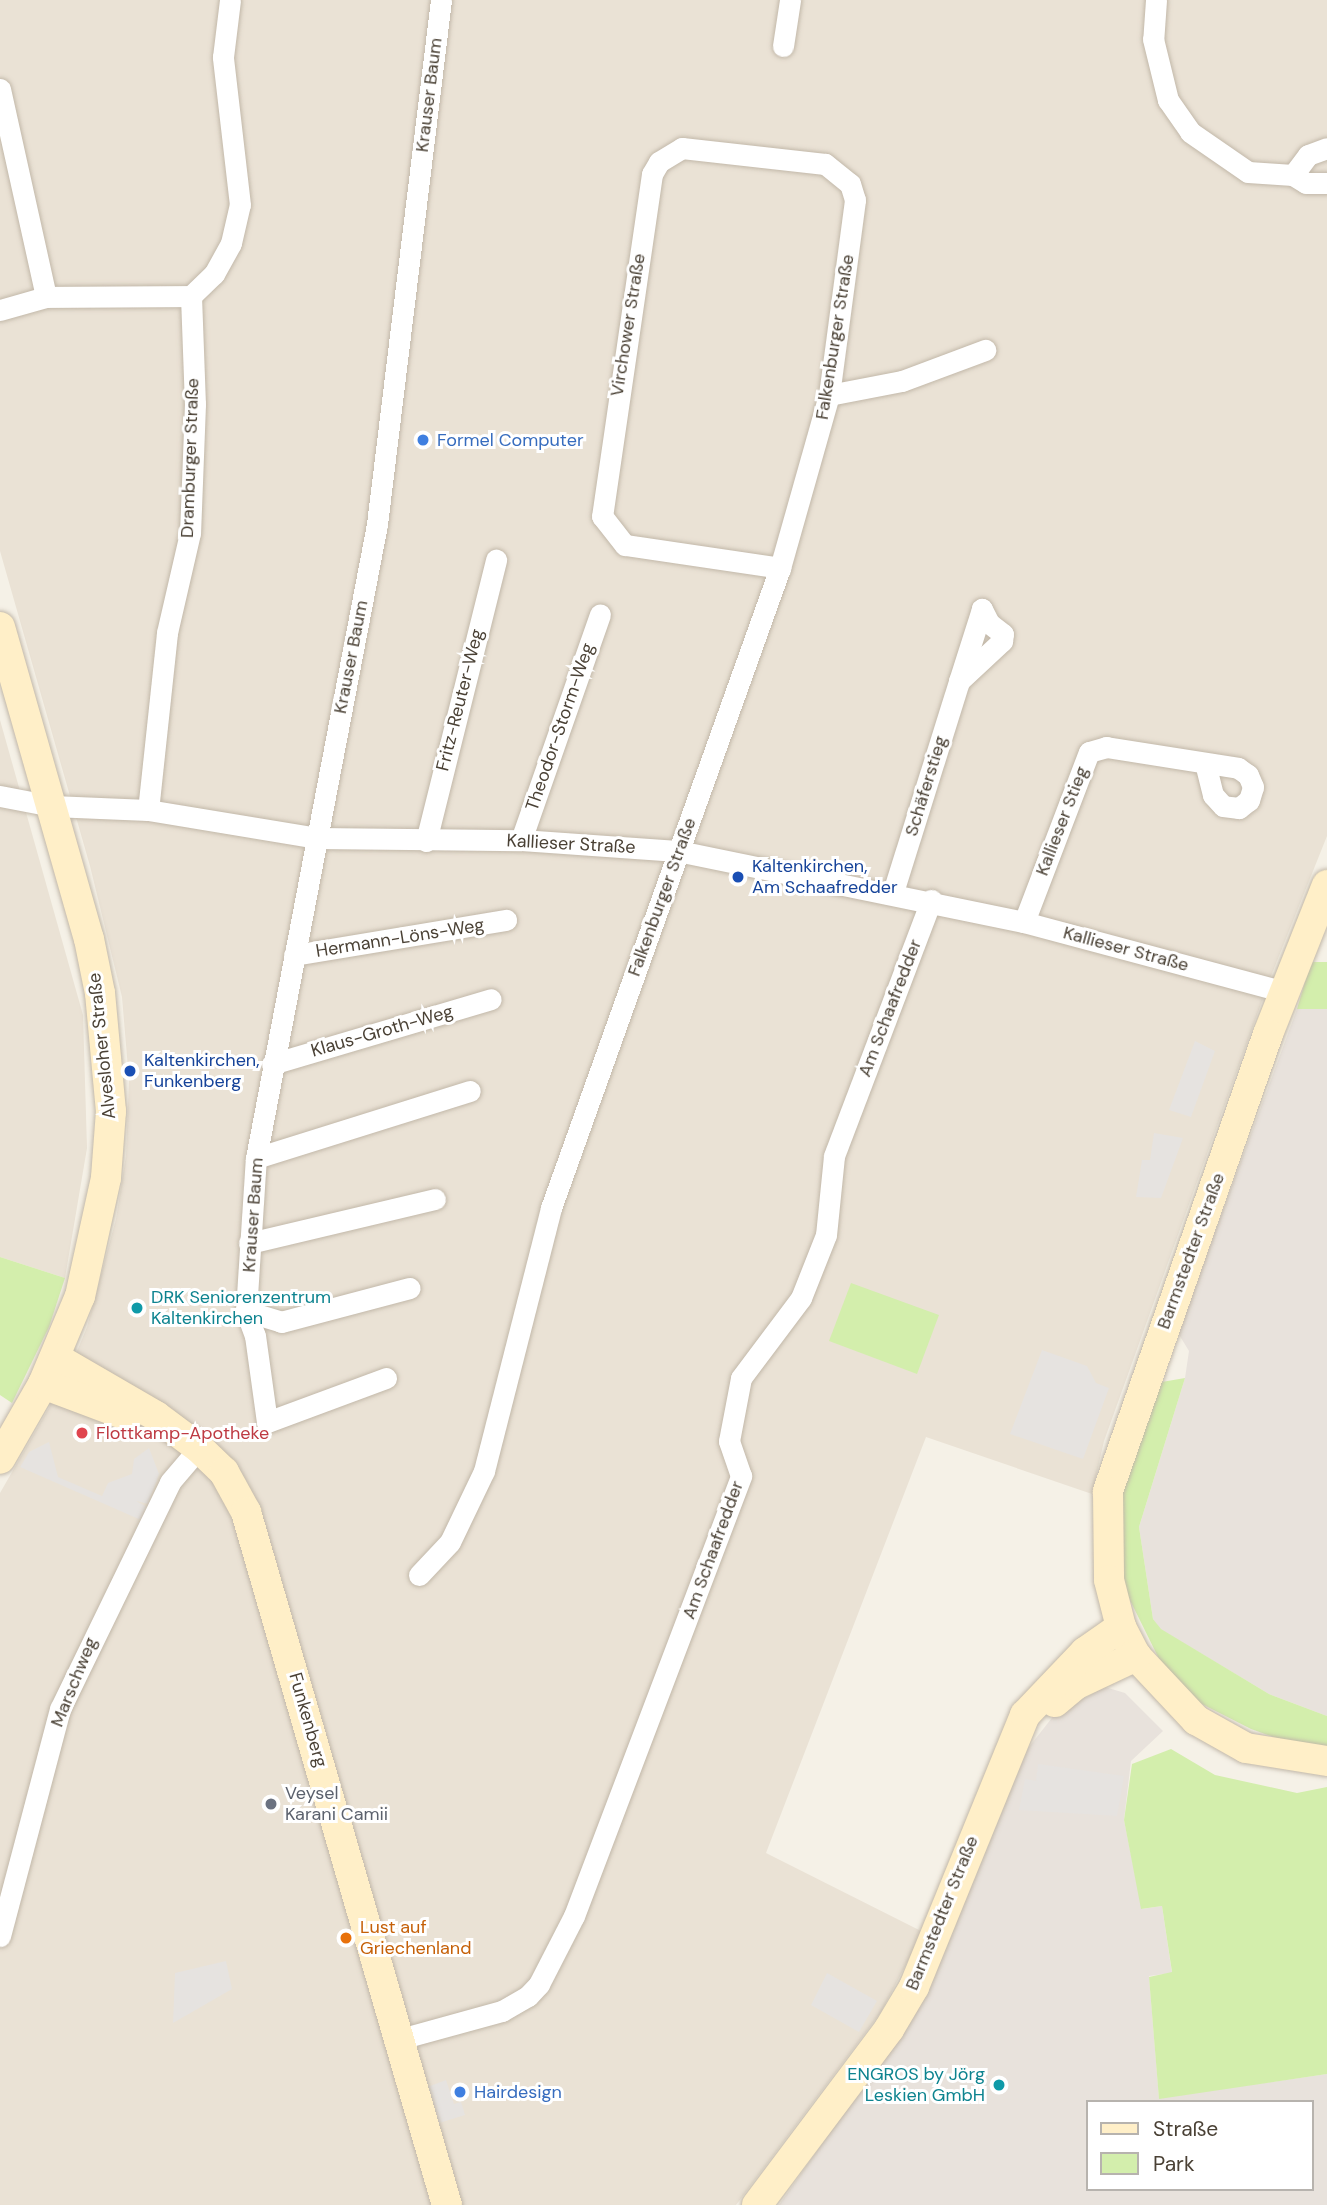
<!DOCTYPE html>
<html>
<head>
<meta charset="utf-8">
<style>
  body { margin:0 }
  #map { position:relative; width:1327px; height:2205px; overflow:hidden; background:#f5f1e7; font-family:"DM Sans",sans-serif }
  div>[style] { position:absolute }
  .residential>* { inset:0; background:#eae2d5 }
  .industrial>* { inset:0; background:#e8e2dc }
  .green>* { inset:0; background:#d3eeac }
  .parking>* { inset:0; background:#e6e3e0 }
  .roads { filter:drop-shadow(0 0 2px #c2b8a9) drop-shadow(0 0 2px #c2b8a9) }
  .street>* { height:21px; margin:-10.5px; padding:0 10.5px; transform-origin:10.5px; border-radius:10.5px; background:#fff }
  .secondary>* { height:30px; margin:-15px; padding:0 15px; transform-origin:15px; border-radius:15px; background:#ffefc8 }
  .dots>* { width:19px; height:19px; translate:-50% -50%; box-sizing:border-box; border:4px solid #fff; border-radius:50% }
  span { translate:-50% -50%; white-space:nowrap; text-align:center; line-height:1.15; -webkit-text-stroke:6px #fff; paint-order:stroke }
  .street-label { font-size:18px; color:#4a4135 }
  .shop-label { font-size:18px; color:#366cbe }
  .left { translate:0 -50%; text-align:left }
  .transit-label { font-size:18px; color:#164399 }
  .culture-label { font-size:18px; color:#0d838f }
  .right { translate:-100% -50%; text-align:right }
  .health-label { font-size:18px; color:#be3a42 }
  .worship-label { font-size:18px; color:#5b616d }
  .food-label { font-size:18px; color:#c56008 }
  .legend { position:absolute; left:1086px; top:2100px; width:228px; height:91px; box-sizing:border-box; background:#fff; border:2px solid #b7b3ae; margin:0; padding:9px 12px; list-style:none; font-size:21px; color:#4a4135 }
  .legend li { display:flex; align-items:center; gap:14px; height:35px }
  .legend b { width:35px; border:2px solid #b7b3ae }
</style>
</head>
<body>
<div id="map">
  <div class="residential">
    <div style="clip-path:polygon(0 0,1327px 0,1327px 836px,1271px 976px,1104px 1441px,1092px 1494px,926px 1437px,766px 1853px,923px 1932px,881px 2012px,736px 2205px,0 2205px,0 1493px,66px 1378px,87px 1327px,116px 1219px,126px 1156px,129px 1080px,122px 997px,90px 866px,0 551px)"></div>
    <div style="clip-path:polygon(0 720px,83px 1015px,87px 1148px,65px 1278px,0 1257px)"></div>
  </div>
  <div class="industrial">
    <div style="clip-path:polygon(1297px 1009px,1327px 1009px,1327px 1716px,1269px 1694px,1160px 1629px,1153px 1619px,1139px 1527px,1185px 1378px,1189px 1351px,1178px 1333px)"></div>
    <div style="clip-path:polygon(evenodd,1105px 1687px,1125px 1693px,1163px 1731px,1131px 1761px,1124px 1820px,1142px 1909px,1162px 1906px,1172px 1973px,1149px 1976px,1159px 2098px,1327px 2074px,1327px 2205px,779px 2205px,927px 1994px,1018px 1761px,1055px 1714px,1105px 1687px,1087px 2102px,1311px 2102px,1311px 2189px,1087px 2189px,1087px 2102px)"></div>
  </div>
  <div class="green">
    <div style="clip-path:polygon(1311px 962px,1327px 962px,1327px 1009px,1297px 1009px)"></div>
    <div style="clip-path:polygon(0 1257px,65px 1278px,49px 1327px,12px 1403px,0 1395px)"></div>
    <div style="clip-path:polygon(851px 1283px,939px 1315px,917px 1374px,829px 1341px)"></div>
    <div style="clip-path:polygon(1185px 1378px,1139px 1527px,1153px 1619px,1161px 1629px,1269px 1694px,1327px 1716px,1327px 1747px,1298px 1746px,1251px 1729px,1198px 1702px,1164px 1669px,1125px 1590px,1120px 1542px,1122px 1495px,1156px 1383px)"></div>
    <div style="clip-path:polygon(1171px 1749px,1215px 1775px,1297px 1793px,1327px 1787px,1327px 2074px,1159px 2099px,1149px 1977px,1172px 1972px,1162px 1906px,1141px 1909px,1124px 1820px,1132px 1764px)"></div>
  </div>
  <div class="parking">
    <div style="clip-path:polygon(1195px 1041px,1215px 1051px,1191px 1117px,1169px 1110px)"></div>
    <div style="clip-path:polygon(1154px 1133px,1183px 1138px,1161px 1198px,1136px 1197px,1142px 1160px,1150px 1160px)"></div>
    <div style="clip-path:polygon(1042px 1350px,1087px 1366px,1096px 1383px,1109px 1388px,1083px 1459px,1010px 1434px)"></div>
    <div style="clip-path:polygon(49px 1442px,58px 1477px,102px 1496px,108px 1483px,132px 1474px,134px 1459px,149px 1448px,159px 1474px,148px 1504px,136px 1501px,147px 1507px,141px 1520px,20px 1467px,29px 1452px)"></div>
    <div style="clip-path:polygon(1038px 1764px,1124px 1776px,1117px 1816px,1019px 1810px,1025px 1779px,1036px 1781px)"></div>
    <div style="clip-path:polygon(226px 1961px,232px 1989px,173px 2023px,175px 1973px)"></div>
    <div style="clip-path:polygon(827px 1973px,877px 2001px,859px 2032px,811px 2005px)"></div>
    <div style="clip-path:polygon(446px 2080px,454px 2104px,461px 2102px,465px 2115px,436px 2124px,425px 2088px)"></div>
  </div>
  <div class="roads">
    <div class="street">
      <div style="left:1156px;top:0;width:39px;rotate:94deg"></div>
      <div style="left:1153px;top:39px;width:63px;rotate:76.2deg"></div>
      <div style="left:1168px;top:100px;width:39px;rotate:55deg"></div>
      <div style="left:1190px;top:132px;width:70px;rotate:34.6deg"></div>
      <div style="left:1248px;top:172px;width:45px;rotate:3.8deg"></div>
      <div style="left:1293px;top:175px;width:15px;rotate:32deg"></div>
      <div style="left:1306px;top:183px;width:21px"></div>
      <div style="left:783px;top:46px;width:47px;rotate:-81.3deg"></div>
      <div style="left:0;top:89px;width:213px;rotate:77.5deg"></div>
      <div style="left:1293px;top:175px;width:25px;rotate:-53deg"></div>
      <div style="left:1308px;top:155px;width:20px;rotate:-20deg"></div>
      <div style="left:191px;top:296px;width:32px;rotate:-44deg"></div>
      <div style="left:214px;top:274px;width:35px;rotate:-61deg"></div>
      <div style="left:231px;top:243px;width:39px;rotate:-77deg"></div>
      <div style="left:240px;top:205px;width:149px;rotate:-96.6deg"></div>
      <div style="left:223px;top:57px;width:57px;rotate:-83deg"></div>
      <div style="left:0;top:310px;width:48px;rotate:-15.8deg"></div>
      <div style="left:46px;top:297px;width:145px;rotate:-0.4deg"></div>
      <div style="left:191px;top:296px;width:108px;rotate:87.9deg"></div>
      <div style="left:195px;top:404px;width:129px;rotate:92.2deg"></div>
      <div style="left:190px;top:533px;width:103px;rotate:103deg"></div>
      <div style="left:167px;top:633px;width:178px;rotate:96.1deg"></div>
      <div style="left:829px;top:395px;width:74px;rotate:-10.9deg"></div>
      <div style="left:902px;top:381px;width:89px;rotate:-20.5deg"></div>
      <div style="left:0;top:796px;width:53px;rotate:10.9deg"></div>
      <div style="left:52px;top:806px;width:96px;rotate:2.4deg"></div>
      <div style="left:148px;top:810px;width:171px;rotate:9.4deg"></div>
      <div style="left:317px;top:838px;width:204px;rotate:0.6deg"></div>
      <div style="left:521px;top:840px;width:157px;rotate:4deg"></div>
      <div style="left:678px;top:851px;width:353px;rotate:11.6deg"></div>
      <div style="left:1024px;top:922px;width:270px;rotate:15deg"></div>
      <div style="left:521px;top:840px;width:239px;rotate:-70.7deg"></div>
      <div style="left:426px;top:841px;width:290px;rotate:-76deg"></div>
      <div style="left:893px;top:892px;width:221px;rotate:-72.6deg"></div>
      <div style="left:959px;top:681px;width:59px;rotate:-42.9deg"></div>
      <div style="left:1002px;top:641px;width:7px;rotate:-82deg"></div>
      <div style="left:1003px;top:634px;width:18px;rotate:-142deg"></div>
      <div style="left:989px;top:623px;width:16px;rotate:-117deg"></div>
      <div style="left:982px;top:609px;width:76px;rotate:107.7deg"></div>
      <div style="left:1024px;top:922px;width:182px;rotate:-69.1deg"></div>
      <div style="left:1089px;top:752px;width:18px;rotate:-16deg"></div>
      <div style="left:1106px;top:747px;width:134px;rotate:9deg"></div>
      <div style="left:1238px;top:768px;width:12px;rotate:35deg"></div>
      <div style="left:1248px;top:775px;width:13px;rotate:67deg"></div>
      <div style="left:1253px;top:787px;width:14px;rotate:107deg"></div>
      <div style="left:1249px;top:800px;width:13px;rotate:141deg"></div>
      <div style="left:1239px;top:808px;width:16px;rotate:-173deg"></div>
      <div style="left:1223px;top:806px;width:15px;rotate:-132deg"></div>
      <div style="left:1213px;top:795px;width:32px;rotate:-104deg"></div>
      <div style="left:294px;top:955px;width:215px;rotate:-9.4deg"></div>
      <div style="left:272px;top:1064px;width:228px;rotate:-16.5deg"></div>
      <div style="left:256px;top:1158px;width:224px;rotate:-17.4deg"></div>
      <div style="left:249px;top:1243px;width:191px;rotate:-13.3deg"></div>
      <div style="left:246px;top:1311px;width:37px;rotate:17deg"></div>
      <div style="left:281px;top:1322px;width:133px;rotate:-14.8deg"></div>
      <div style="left:386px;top:1378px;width:127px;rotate:159.7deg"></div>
      <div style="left:267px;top:1422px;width:87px;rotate:-97.9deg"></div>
      <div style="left:255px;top:1336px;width:27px;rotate:-110deg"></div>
      <div style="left:246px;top:1311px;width:153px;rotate:-86.3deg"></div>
      <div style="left:256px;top:1158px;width:645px;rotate:-79.19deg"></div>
      <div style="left:377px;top:524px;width:528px;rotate:-83.04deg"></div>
      <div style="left:419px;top:1575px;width:45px;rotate:-46.8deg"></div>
      <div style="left:450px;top:1542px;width:79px;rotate:-64.4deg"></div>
      <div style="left:484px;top:1471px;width:271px;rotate:-75.7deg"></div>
      <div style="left:551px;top:1208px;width:680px;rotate:-70.31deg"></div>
      <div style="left:780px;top:568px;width:180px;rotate:-74.2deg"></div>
      <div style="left:829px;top:395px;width:197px;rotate:-82.4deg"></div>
      <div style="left:855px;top:200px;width:17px;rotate:-107deg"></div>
      <div style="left:850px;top:184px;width:32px;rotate:-141deg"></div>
      <div style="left:825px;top:164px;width:144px;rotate:-173.6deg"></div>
      <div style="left:682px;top:148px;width:27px;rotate:149deg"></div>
      <div style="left:659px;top:162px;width:14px;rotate:120deg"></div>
      <div style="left:652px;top:174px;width:346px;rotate:98.3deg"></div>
      <div style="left:602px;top:516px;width:37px;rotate:52deg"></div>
      <div style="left:625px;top:545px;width:157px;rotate:8.4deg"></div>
      <div style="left:0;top:1936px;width:235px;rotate:-75.2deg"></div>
      <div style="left:60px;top:1709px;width:252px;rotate:-64.1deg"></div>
      <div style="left:170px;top:1482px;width:45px;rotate:-49.5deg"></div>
      <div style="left:400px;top:2039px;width:106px;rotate:-15.4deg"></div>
      <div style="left:502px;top:2011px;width:30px;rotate:-30deg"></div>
      <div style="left:528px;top:1996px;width:16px;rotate:-47deg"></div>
      <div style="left:539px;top:1984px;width:76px;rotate:-62.8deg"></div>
      <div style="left:574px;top:1916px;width:471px;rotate:-69.2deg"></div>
      <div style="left:741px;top:1476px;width:37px;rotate:-109deg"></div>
      <div style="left:729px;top:1441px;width:64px;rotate:-79.2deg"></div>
      <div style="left:741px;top:1378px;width:100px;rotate:-53.1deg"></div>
      <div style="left:801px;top:1298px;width:68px;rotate:-68.4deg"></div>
      <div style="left:826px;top:1235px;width:79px;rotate:-84.2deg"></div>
      <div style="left:834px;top:1156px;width:274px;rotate:-69.2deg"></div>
    </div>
    <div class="secondary">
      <div style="left:0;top:627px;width:324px;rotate:74.1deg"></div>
      <div style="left:89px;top:939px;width:55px;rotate:78.5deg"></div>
      <div style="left:100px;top:993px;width:119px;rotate:84.7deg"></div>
      <div style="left:111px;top:1111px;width:67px;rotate:94.3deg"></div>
      <div style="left:106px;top:1178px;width:121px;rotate:102.4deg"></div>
      <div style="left:80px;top:1296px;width:95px;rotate:112.8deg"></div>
      <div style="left:43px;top:1384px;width:86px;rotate:119.8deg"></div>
      <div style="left:1327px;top:885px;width:160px;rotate:111.6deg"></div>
      <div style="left:1268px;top:1034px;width:485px;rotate:109.3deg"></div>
      <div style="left:1108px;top:1492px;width:88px;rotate:89.3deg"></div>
      <div style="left:1109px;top:1580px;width:49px;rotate:75.7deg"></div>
      <div style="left:1121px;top:1627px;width:33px;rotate:63deg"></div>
      <div style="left:1136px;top:1656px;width:88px;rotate:46.8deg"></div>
      <div style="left:1196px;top:1720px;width:57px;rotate:29.2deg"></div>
      <div style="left:1246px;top:1748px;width:82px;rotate:9.1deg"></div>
      <div style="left:56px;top:1358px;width:116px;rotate:30.1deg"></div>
      <div style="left:156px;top:1416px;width:54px;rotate:36.7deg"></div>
      <div style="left:199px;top:1448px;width:35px;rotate:44deg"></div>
      <div style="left:224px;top:1472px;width:46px;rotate:61.2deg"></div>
      <div style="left:246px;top:1512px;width:722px;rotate:73.83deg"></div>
      <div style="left:43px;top:1384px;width:91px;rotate:20.6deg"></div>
      <div style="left:1055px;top:1702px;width:26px;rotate:-40deg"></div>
      <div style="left:1075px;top:1685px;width:68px;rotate:-25.4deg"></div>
      <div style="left:757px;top:2205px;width:220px;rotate:-53.1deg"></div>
      <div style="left:889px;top:2029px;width:49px;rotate:-59.2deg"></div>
      <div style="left:914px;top:1987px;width:294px;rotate:-67.8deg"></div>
      <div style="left:1025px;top:1715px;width:87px;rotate:-46.4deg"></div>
      <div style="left:1085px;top:1652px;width:44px;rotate:-34.8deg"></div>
    </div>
  </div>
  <div class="dots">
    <div style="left:423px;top:440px;background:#3f7fe0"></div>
    <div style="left:738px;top:877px;background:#1a4fb4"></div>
    <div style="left:130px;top:1071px;background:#1a4fb4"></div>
    <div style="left:137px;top:1308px;background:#0f9aa8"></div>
    <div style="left:82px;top:1433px;background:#e0444e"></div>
    <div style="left:271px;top:1804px;background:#6b7280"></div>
    <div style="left:346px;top:1938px;background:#e8710a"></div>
    <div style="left:999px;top:2085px;background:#0f9aa8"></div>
    <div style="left:460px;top:2092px;background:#3f7fe0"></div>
  </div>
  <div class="street-label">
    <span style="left:429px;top:95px;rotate:-83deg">Krauser Baum</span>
    <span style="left:628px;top:325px;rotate:-81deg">Virchower Straße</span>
    <span style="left:835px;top:337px;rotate:-81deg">Falkenburger Straße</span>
    <span style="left:190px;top:458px;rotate:-88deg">Dramburger Straße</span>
    <span style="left:351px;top:657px;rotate:-79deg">Krauser Baum</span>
    <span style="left:460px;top:700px;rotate:-76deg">Fritz-Reuter-Weg</span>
    <span style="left:560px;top:727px;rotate:-71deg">Theodor-Storm-Weg</span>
    <span style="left:926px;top:786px;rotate:-73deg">Schäferstieg</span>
    <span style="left:1062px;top:821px;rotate:-69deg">Kallieser Stieg</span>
    <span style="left:571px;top:844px;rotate:3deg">Kallieser Straße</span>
    <span style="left:662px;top:897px;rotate:-70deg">Falkenburger Straße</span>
    <span style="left:400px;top:938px;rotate:-9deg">Hermann-Löns-Weg</span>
    <span style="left:1126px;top:949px;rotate:15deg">Kallieser Straße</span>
    <span style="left:890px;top:1008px;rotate:-69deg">Am Schaafredder</span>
    <span style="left:382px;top:1031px;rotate:-16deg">Klaus-Groth-Weg</span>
    <span style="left:102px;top:1046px;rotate:-96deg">Alvesloher Straße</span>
    <span style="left:253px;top:1215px;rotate:-86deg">Krauser Baum</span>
    <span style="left:1191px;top:1251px;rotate:-70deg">Barmstedter Straße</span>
    <span style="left:713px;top:1550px;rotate:-70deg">Am Schaafredder</span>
    <span style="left:74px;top:1682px;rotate:-68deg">Marschweg</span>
    <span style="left:308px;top:1720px;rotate:74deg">Funkenberg</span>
    <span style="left:942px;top:1913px;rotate:-68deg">Barmstedter Straße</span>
  </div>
  <div class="shop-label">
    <span class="left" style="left:437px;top:440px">Formel Computer</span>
    <span class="left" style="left:474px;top:2092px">Hairdesign</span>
  </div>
  <div class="transit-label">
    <span class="left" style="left:752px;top:877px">Kaltenkirchen,<br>Am Schaafredder</span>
    <span class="left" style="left:144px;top:1071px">Kaltenkirchen,<br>Funkenberg</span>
  </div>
  <div class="culture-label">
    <span class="left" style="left:151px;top:1308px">DRK Seniorenzentrum<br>Kaltenkirchen</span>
    <span class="right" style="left:985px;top:2085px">ENGROS by Jörg<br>Leskien GmbH</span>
  </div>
  <div class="health-label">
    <span class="left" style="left:96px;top:1433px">Flottkamp-Apotheke</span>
  </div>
  <div class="worship-label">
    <span class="left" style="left:285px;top:1804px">Veysel<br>Karani Camii</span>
  </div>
  <div class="food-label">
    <span class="left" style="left:360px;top:1938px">Lust auf<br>Griechenland</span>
  </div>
  <ul class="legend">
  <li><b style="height:9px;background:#ffefc8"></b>Straße</li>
  <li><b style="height:19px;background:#d3eeac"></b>Park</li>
  </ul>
</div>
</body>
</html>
